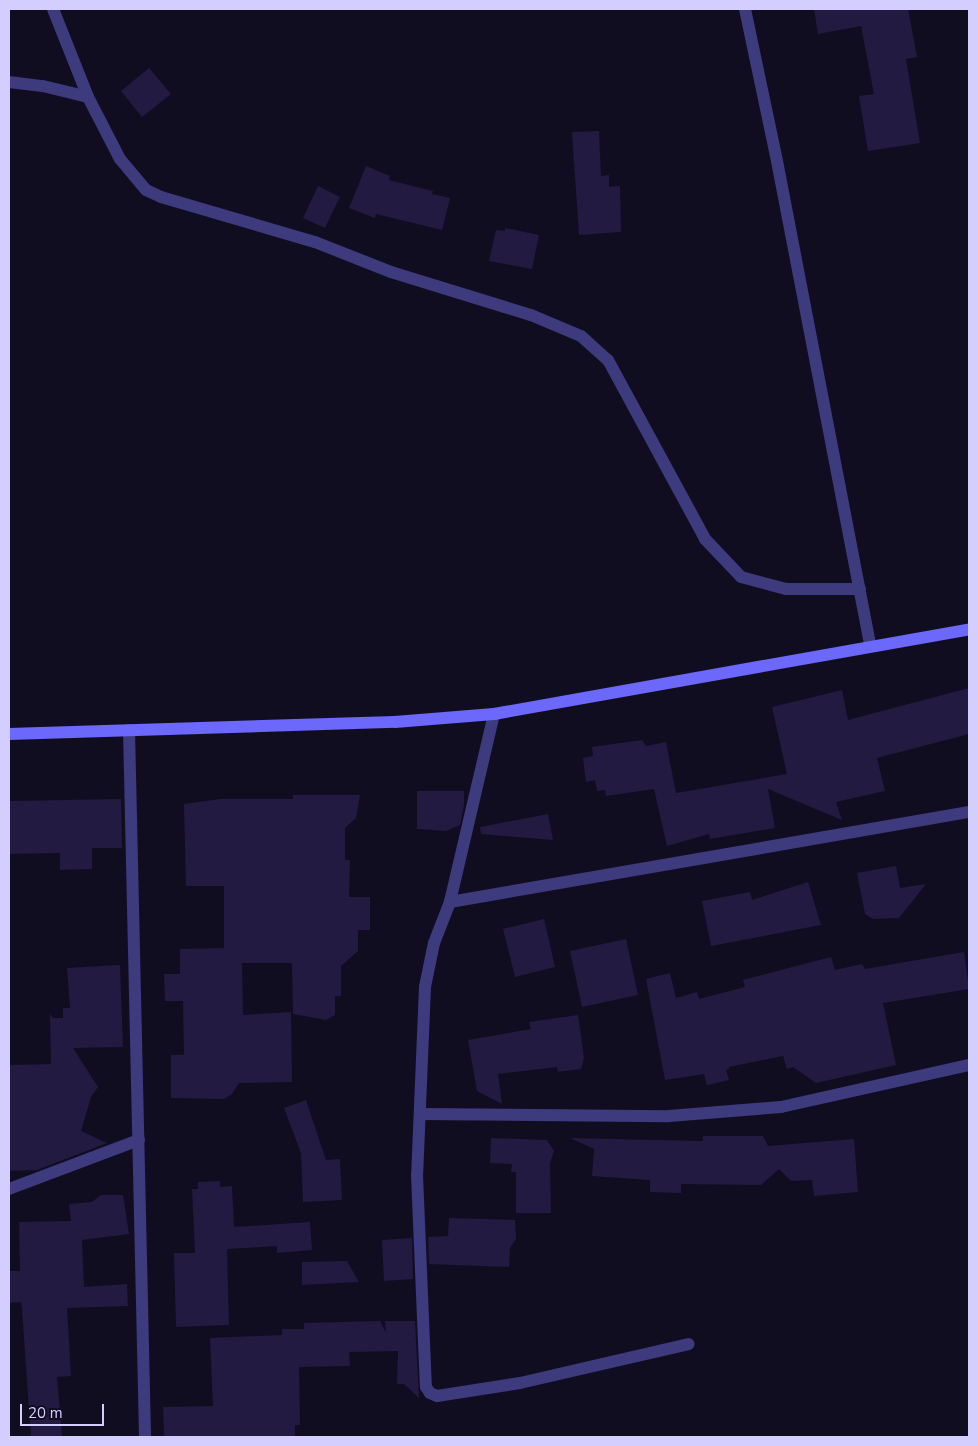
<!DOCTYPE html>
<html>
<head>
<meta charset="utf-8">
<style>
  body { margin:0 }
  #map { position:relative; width:978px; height:1446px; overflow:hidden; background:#110d20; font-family:"Nunito Sans",sans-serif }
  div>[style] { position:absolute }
  .building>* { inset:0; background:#221a40 }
  .street>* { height:12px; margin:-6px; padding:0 6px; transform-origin:6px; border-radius:6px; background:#3d3a7e }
  .secondary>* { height:12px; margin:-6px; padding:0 6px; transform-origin:6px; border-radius:6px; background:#6c68fb }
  span { translate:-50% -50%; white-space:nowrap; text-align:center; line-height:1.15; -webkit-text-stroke:4px #110d20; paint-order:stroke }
  .frame { position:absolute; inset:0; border:10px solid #d4cefe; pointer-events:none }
  .scale { position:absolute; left:20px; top:1404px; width:84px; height:22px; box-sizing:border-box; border:2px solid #d4cefe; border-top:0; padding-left:6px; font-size:15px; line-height:18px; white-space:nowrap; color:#d4cefe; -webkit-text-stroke:4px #110d20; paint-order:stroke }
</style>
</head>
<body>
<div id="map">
  <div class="building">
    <div style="clip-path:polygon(814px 9px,908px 9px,917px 57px,906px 59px,920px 143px,868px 151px,859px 96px,874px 94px,861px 26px,818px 34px)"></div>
    <div style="clip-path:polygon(149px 68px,171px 94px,142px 117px,121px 91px)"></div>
    <div style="clip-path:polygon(599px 131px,601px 176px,609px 175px,609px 187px,620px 186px,621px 232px,579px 235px,572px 132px)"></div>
    <div style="clip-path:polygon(366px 166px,390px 176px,389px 180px,433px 191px,432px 194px,450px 198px,442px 230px,376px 214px,375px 218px,349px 208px)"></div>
    <div style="clip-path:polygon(318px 186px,340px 197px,325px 228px,303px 218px)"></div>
    <div style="clip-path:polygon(505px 228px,539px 235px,532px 269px,489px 261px,496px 230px,505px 231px)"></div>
    <div style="clip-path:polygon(969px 688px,969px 734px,877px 758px,885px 791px,836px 802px,842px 820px,768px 789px,775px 828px,710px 839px,709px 834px,667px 846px,654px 789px,606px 796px,605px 790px,597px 791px,595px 780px,586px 782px,583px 758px,593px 756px,592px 747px,642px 740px,646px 746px,666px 742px,676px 793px,787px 774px,772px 707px,842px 690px,848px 720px)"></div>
    <div style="clip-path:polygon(417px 791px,464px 791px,464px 805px,460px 825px,446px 831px,417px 829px)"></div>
    <div style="clip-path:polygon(293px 795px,360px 795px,356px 818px,345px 828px,345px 860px,350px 860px,349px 897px,370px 897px,370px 930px,358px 930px,358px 951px,341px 966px,341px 996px,335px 996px,335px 1015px,326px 1020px,293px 1014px,292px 963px,242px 963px,243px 1015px,291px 1012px,292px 1082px,239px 1083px,232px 1094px,224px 1099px,171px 1098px,171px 1055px,184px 1055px,183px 1001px,165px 1001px,164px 974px,180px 974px,180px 949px,224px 948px,224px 886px,186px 886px,184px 804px,220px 799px,293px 799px)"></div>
    <div style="clip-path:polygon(121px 799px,122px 848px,92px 848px,92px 869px,60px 870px,60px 853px,9px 854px,9px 801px)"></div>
    <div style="clip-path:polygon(548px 814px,553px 840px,481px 834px,480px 827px)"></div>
    <div style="clip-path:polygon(896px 866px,900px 888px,926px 884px,899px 918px,873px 919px,865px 914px,857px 873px)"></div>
    <div style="clip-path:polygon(808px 882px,821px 925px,711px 946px,702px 901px,750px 892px,752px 900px)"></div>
    <div style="clip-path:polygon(544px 919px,555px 967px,515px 977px,503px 929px)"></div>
    <div style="clip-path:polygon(626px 939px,638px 995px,582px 1007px,570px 951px)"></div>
    <div style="clip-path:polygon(964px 952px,969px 989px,883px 1003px,896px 1065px,816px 1083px,793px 1067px,787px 1069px,783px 1056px,729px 1067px,729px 1069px,726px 1070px,729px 1080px,707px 1085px,704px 1074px,665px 1080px,646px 979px,670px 973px,676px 998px,697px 992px,699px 999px,745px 987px,743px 980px,831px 957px,835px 970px,862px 964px,865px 969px)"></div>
    <div style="clip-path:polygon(120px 965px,123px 1047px,73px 1048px,98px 1087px,91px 1097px,81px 1131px,107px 1143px,37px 1170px,9px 1171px,9px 1065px,51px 1064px,50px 1014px,53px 1018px,63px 1018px,63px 1008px,70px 1008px,67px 968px)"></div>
    <div style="clip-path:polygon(578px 1015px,584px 1058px,581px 1069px,558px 1072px,557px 1067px,498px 1074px,502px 1104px,477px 1091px,468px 1040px,531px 1029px,529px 1022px)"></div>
    <div style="clip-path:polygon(306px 1100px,326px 1160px,340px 1159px,342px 1200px,303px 1202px,301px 1153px,284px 1108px)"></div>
    <div style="clip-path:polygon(703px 1136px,763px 1136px,768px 1146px,854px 1139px,858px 1192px,814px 1196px,812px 1180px,791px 1181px,779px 1169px,761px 1185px,681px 1184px,681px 1193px,650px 1192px,650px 1180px,592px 1176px,594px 1149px,570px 1138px,703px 1141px)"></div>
    <div style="clip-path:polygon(491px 1138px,547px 1140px,554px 1151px,550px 1163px,551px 1213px,516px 1213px,516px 1172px,511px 1172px,512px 1164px,490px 1163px)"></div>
    <div style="clip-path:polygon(220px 1181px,220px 1187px,232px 1186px,234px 1227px,310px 1222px,312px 1250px,277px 1253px,277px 1246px,227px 1249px,229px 1325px,176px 1327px,174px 1253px,195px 1253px,192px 1189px,198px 1189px,198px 1182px)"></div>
    <div style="clip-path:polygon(101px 1195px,123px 1195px,129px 1234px,82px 1240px,84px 1287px,127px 1284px,128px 1306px,67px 1308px,71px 1376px,57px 1377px,62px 1437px,31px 1437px,22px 1309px,21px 1302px,9px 1303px,9px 1271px,20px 1271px,19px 1222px,71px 1221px,69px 1204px,92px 1202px)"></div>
    <div style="clip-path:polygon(449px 1218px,515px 1220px,516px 1239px,510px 1248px,509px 1267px,429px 1264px,428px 1237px,448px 1236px)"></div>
    <div style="clip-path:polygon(412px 1238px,413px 1279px,384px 1281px,382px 1240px)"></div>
    <div style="clip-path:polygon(347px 1261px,359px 1282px,302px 1285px,302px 1262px)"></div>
    <div style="clip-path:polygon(380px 1321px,386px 1333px,385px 1321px,415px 1321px,419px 1398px,404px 1384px,397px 1384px,398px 1351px,349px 1352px,350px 1366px,299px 1367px,300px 1425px,295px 1425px,295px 1437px,164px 1437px,163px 1407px,213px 1406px,210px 1338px,282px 1335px,282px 1329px,304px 1329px,304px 1323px)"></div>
  </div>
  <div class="street">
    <div style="left:53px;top:9px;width:95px;rotate:68.3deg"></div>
    <div style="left:88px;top:97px;width:70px;rotate:62.7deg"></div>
    <div style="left:120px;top:159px;width:40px;rotate:50deg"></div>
    <div style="left:146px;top:190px;width:17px;rotate:25deg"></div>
    <div style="left:161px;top:197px;width:160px;rotate:16.3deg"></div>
    <div style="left:315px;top:242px;width:82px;rotate:21.5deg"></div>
    <div style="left:391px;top:272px;width:146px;rotate:17.1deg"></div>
    <div style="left:531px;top:315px;width:54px;rotate:22.8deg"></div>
    <div style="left:581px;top:336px;width:36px;rotate:42deg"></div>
    <div style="left:608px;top:360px;width:204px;rotate:61.5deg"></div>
    <div style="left:705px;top:539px;width:52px;rotate:46.5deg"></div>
    <div style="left:741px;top:577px;width:47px;rotate:14.9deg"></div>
    <div style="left:786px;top:589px;width:74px"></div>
    <div style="left:745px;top:9px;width:155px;rotate:78.1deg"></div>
    <div style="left:777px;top:161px;width:494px;rotate:79.1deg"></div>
    <div style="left:9px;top:82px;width:34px;rotate:7deg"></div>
    <div style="left:43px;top:86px;width:46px;rotate:13.7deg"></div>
    <div style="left:494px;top:714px;width:193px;rotate:103.2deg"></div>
    <div style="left:450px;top:902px;width:44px;rotate:111.3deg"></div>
    <div style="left:434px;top:943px;width:45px;rotate:101.6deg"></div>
    <div style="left:425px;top:987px;width:188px;rotate:92.4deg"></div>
    <div style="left:417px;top:1175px;width:212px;rotate:87.6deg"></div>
    <div style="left:426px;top:1387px;width:7px;rotate:56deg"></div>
    <div style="left:430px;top:1393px;width:8px;rotate:23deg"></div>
    <div style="left:437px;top:1396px;width:84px;rotate:-8.9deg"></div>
    <div style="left:520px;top:1383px;width:173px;rotate:-13deg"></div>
    <div style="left:129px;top:730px;width:707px;rotate:88.7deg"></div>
    <div style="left:450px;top:902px;width:527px;rotate:-9.84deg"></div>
    <div style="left:420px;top:1114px;width:249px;rotate:0.5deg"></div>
    <div style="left:669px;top:1116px;width:112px;rotate:-4.6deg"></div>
    <div style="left:781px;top:1107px;width:193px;rotate:-12.6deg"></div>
    <div style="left:9px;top:1189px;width:139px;rotate:-20.7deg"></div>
  </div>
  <div class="secondary">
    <div style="left:9px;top:734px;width:386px;rotate:-1.8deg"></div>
    <div style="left:395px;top:722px;width:99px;rotate:-4.6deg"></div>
    <div style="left:494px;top:714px;width:483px;rotate:-10.1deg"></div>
  </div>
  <div class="frame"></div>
  <div class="scale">20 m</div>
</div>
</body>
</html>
